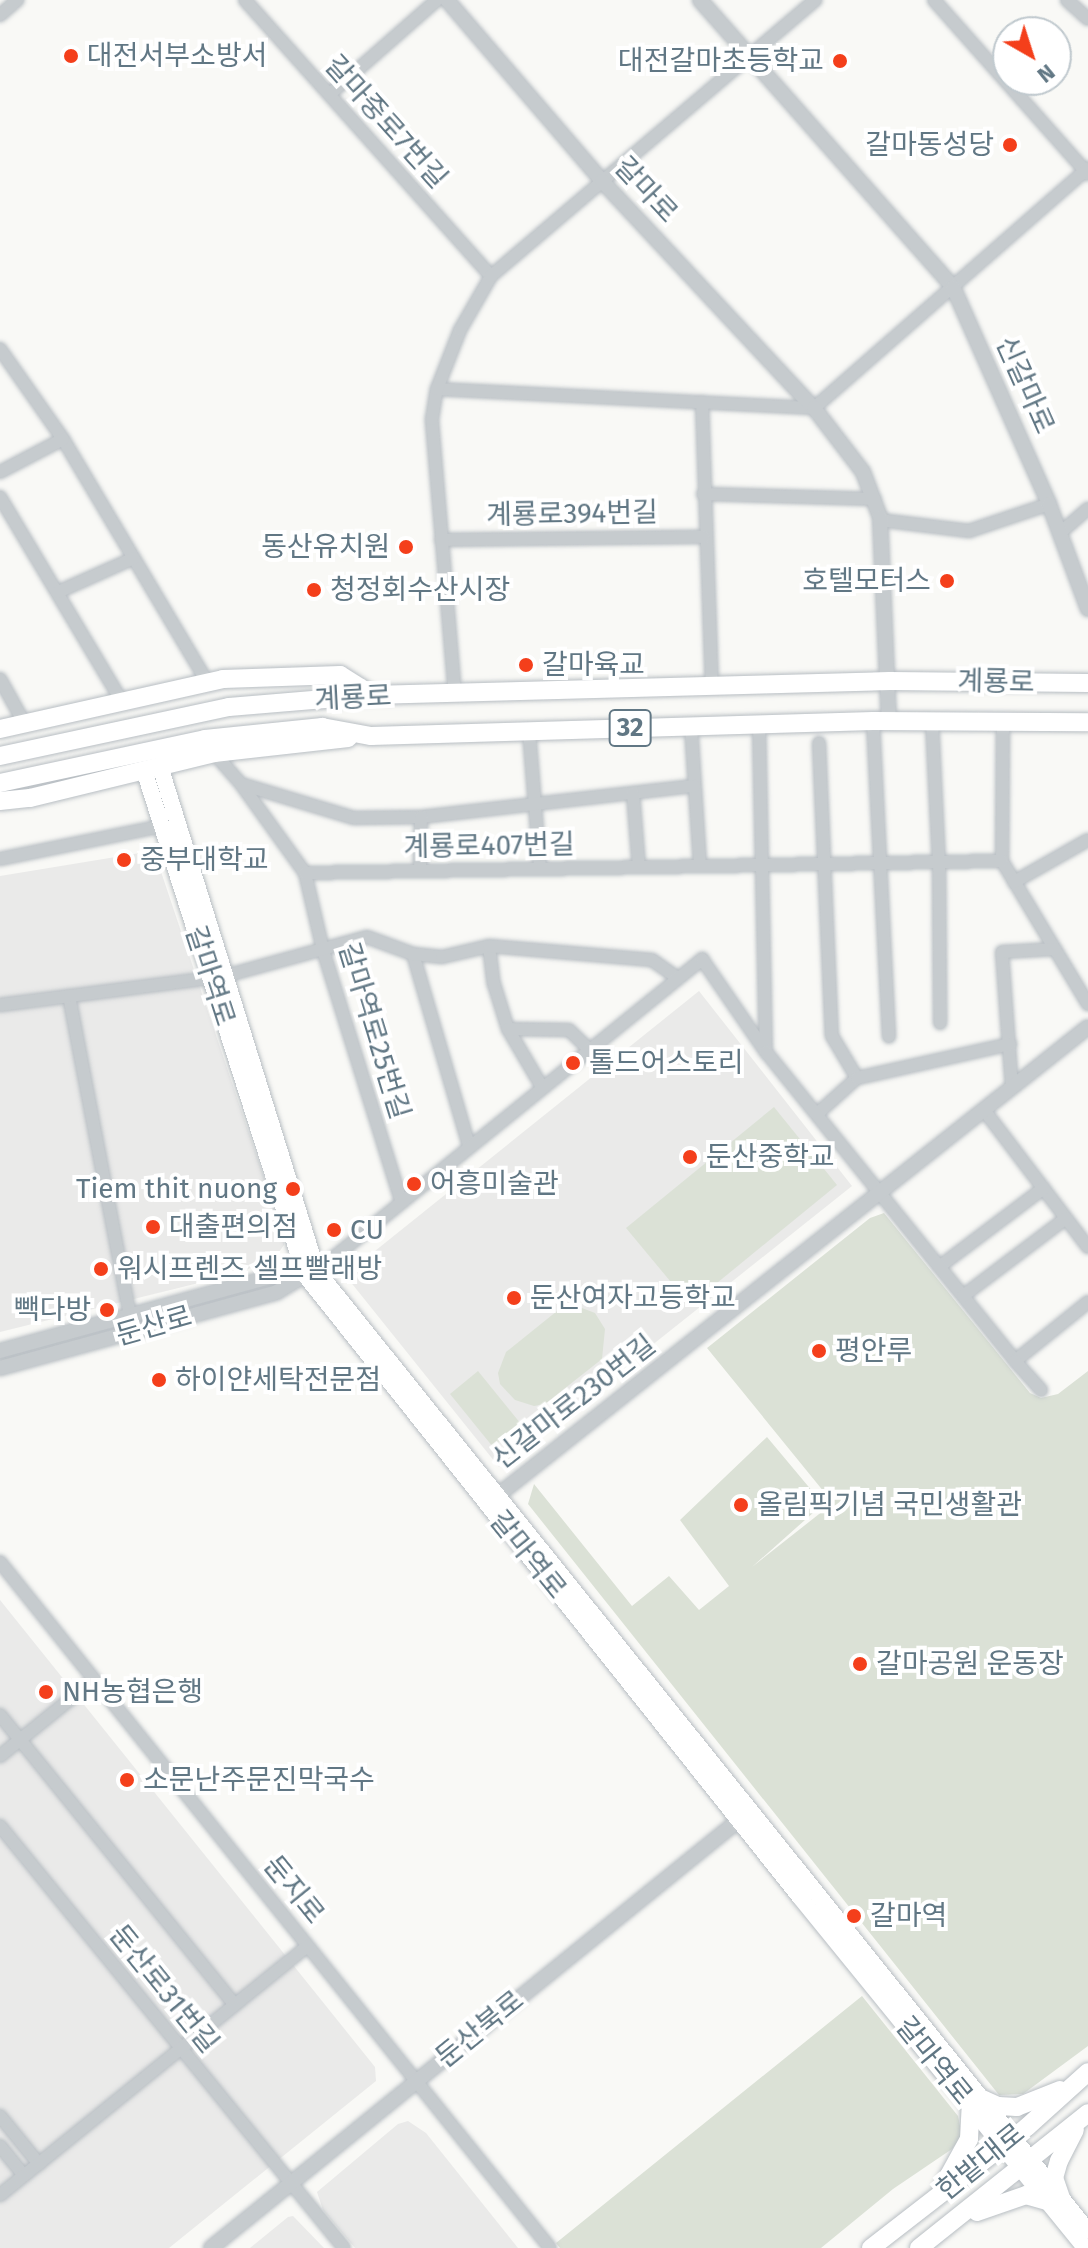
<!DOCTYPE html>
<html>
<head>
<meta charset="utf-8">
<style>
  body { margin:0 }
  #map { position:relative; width:1088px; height:2248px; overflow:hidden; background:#f9f9f6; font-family:"Fira Sans","Noto Sans KR",sans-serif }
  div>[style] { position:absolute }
  .built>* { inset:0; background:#eaeae9 }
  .green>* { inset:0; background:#dbe1d6 }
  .roads { filter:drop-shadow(0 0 2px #b8bec3) drop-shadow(0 0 2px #b8bec3) }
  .minor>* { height:12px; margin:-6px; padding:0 6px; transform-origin:6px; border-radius:6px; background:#c6cbce }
  .tertiary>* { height:14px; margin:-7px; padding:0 7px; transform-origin:7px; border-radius:7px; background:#c6cbce }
  .secondary>* { height:16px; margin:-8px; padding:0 8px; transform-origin:8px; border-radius:8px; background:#fff }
  .primary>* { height:18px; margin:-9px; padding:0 9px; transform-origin:9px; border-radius:9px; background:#fff }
  .dots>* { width:22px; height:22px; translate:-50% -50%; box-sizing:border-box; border:4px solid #fff; border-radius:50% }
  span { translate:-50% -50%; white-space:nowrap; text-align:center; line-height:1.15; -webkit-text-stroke:8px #fff; paint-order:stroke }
  .shield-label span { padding:2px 6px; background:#fff; border:2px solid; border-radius:6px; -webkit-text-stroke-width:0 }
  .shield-label { font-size:26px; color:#617784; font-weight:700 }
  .poi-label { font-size:28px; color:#617784 }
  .left { translate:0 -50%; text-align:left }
  .right { translate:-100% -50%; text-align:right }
  .street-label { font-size:28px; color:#617784 }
  .north { position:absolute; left:992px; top:16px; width:80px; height:80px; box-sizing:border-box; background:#fff; border:2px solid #c0c9ce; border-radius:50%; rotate:141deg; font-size:22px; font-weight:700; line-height:32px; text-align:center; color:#617784 }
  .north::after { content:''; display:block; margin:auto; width:28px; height:36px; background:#f43f1b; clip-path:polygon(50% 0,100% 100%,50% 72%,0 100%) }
</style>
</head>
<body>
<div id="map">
  <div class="built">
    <div style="clip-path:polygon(146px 852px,157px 860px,284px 1237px,284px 1245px,274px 1259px,235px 1274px,0 1332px,0 876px)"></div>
    <div style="clip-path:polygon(699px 991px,852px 1186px,499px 1467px,345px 1275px)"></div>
    <div style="clip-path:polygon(0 1600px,375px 2067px,376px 2081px,169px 2248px,0 2248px)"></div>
    <div style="clip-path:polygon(408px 2121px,426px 2133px,518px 2248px,355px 2248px,323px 2210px,317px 2192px,398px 2124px)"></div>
    <div style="clip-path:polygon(293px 2216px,324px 2248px,250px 2248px,288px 2217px)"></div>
  </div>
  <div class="green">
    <div style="clip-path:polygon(774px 1107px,837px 1185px,690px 1305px,626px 1228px)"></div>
    <div style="clip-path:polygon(884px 1213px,1030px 1393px,1041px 1398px,1058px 1394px,1088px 1371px,1088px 2046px,1023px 2094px,999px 2095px,528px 1504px,534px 1484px,632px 1606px,669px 1576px,699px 1610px,729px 1586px,680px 1520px,767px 1437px,823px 1504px,752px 1567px,833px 1503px,707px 1348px,870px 1218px)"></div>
    <div style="clip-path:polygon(574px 1305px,595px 1313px,605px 1329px,602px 1359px,545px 1404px,534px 1406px,515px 1400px,500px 1384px,498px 1373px,506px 1352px,562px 1307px)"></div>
    <div style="clip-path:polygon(478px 1371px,521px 1424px,493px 1447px,450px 1394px)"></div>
    <div style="clip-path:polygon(862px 1996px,958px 2116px,962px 2136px,952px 2149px,893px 2189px,821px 2248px,560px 2248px,556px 2243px)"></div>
  </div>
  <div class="roads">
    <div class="minor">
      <div style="left:245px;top:0;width:370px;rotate:48.3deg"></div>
      <div style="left:934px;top:0;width:232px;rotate:48.5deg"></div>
      <div style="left:1067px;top:0;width:28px;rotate:42deg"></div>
      <div style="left:0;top:15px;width:23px;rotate:-41deg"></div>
      <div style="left:330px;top:94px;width:142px;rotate:-41.3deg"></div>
      <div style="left:0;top:349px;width:110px;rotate:55deg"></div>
      <div style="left:63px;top:439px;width:282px;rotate:59.3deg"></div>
      <div style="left:437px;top:389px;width:377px;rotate:2.9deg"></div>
      <div style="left:814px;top:408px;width:364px;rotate:-41.2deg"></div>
      <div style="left:702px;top:402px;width:283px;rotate:88deg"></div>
      <div style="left:0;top:472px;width:71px;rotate:-27.6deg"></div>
      <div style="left:703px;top:494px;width:172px;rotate:1.7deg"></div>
      <div style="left:0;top:497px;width:240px;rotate:59.2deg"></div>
      <div style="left:880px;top:520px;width:90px;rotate:7deg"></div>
      <div style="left:969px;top:531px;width:84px;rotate:-18.6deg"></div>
      <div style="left:1060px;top:533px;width:37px;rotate:-41deg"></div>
      <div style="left:441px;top:540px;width:263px;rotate:-0.7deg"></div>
      <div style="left:58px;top:592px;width:83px;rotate:-24.1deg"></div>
      <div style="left:0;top:679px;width:54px;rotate:61deg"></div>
      <div style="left:455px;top:695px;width:277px;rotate:-94.8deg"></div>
      <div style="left:432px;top:419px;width:30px;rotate:-81deg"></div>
      <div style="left:437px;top:389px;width:63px;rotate:-68.7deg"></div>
      <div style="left:460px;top:330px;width:62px;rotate:-60.1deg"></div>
      <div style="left:491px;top:276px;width:426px;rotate:-40.4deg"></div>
      <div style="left:873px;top:721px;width:316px;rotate:87.1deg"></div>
      <div style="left:932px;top:721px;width:141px;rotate:87.2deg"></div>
      <div style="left:939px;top:862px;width:161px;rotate:89.6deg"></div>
      <div style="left:1003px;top:721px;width:140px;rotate:90.4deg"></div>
      <div style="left:1002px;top:861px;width:167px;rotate:59deg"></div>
      <div style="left:759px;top:724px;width:328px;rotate:88.8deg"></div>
      <div style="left:691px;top:726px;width:140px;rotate:86.3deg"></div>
      <div style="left:529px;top:731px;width:138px;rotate:85.4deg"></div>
      <div style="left:819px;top:743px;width:293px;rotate:87.5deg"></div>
      <div style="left:832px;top:1036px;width:49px;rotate:59.2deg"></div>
      <div style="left:214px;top:753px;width:41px;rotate:48.9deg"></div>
      <div style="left:241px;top:784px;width:110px;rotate:54.3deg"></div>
      <div style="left:305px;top:873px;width:79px;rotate:76.8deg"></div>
      <div style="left:323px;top:950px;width:263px;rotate:72.7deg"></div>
      <div style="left:241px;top:784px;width:118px;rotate:16.7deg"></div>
      <div style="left:354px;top:818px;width:67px;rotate:-0.9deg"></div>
      <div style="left:421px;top:817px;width:275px;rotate:-6.5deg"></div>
      <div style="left:633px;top:793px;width:74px;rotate:85.4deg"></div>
      <div style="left:0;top:859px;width:165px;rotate:-11.5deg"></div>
      <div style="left:420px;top:871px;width:54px;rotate:-88.9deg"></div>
      <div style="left:305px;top:873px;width:697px;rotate:-0.99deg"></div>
      <div style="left:1014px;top:882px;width:85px;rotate:-29.6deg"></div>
      <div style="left:489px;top:946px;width:38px;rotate:83deg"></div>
      <div style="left:494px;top:984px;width:47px;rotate:72.7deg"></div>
      <div style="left:508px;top:1029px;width:67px;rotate:59.6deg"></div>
      <div style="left:413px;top:954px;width:200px;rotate:73.7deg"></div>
      <div style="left:69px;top:996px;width:326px;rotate:79.2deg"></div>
      <div style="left:0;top:1005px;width:227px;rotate:-7.3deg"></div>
      <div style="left:225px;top:976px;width:147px;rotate:-15.4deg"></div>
      <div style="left:367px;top:937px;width:49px;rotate:20.3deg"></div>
      <div style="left:413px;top:954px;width:29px;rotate:6deg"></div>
      <div style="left:442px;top:957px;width:48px;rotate:-13.2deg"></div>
      <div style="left:489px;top:946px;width:164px;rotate:4.9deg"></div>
      <div style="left:652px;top:960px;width:29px;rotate:35deg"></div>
      <div style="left:508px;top:1029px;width:61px;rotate:0.9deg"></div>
      <div style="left:569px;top:1030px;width:28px;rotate:44deg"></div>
      <div style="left:1012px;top:1088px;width:136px;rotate:-94.2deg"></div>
      <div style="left:1002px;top:952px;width:53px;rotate:-3.2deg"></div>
      <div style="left:984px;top:1110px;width:172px;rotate:52.8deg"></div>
      <div style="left:817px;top:1114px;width:54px;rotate:-42deg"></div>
      <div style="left:857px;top:1078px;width:157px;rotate:-12.5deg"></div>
      <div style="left:939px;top:1267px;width:131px;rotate:-37deg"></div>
      <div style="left:317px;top:1271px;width:496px;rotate:-39deg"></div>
      <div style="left:702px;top:959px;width:113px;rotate:55.5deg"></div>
      <div style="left:766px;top:1052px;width:397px;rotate:51.1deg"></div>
      <div style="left:1015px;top:1361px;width:94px;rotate:-38.9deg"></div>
      <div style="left:963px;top:1296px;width:129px;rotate:-37.1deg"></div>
      <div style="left:1015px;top:1361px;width:39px;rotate:48deg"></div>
      <div style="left:0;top:1562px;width:879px;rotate:51.28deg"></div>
      <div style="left:0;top:1715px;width:373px;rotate:51deg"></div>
      <div style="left:0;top:1756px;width:121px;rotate:-39deg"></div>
      <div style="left:0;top:1826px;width:544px;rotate:50.81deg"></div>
      <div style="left:0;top:2116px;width:62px;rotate:50.9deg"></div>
      <div style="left:0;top:2146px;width:38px;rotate:51deg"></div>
      <div style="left:0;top:2195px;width:396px;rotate:-39deg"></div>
    </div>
    <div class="tertiary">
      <div style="left:447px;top:0;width:238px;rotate:49.4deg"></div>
      <div style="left:602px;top:181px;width:311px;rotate:47deg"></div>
      <div style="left:814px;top:408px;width:81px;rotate:52.6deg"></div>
      <div style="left:863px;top:472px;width:48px;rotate:69.3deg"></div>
      <div style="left:880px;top:517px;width:204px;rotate:87.5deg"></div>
      <div style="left:700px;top:0;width:383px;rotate:48.6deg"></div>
      <div style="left:953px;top:287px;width:237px;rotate:66.1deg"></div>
      <div style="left:1049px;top:504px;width:112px;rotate:69.6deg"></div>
      <div style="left:0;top:1351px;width:281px;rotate:-15.3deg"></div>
      <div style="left:271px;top:1277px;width:29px;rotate:-4deg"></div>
      <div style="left:0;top:1368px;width:287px;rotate:-15.3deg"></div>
      <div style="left:277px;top:1292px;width:33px;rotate:-31deg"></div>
      <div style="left:497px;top:1496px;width:754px;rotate:-38.43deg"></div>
      <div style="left:211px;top:2248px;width:680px;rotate:-39.03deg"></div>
    </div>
    <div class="secondary">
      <div style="left:160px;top:766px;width:529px;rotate:72.73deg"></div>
      <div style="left:317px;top:1271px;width:1231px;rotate:51.23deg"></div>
      <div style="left:144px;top:770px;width:530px;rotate:72.32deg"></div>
      <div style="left:305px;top:1275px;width:794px;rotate:51.5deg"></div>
      <div style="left:799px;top:1896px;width:454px;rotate:50.9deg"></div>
    </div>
    <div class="primary">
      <div style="left:0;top:729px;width:229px;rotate:-12.6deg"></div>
      <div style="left:223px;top:679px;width:117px;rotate:-2deg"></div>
      <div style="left:340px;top:675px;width:38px;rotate:32deg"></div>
      <div style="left:0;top:756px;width:234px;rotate:-12.1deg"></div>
      <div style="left:229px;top:707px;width:144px;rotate:-4.8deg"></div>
      <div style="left:372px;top:695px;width:518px;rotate:-1.55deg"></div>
      <div style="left:890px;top:681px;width:198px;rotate:0.6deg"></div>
      <div style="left:0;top:783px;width:210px;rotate:-12.1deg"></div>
      <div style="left:205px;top:739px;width:118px;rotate:-5.9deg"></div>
      <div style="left:322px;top:727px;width:50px;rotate:10.4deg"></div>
      <div style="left:371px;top:736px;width:502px;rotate:-1.71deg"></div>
      <div style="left:873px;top:721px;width:215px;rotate:0.3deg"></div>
      <div style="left:0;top:801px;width:30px;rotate:-6deg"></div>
      <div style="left:30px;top:798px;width:189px;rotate:-13.7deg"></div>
      <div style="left:214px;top:753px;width:135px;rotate:-6.4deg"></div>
      <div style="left:980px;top:2098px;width:20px;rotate:24deg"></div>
      <div style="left:998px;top:2106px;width:19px;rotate:3deg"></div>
      <div style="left:1017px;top:2107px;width:46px;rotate:-21.6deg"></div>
      <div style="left:942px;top:2188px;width:56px;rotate:-61.1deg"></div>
      <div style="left:969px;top:2139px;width:33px;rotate:-87deg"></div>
      <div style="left:1061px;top:2198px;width:21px;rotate:-109deg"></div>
      <div style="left:1054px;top:2178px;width:18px;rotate:-74deg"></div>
      <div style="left:1059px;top:2161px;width:35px;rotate:-63deg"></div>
      <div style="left:977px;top:2212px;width:52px;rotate:-19.1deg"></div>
      <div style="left:1026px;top:2195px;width:22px;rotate:16deg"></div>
      <div style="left:871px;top:2248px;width:197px;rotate:-37.8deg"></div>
      <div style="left:1027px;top:2127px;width:82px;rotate:-42deg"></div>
      <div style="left:919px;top:2248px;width:216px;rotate:-38.6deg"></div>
    </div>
  </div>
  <div class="dots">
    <div style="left:71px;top:56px;background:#f43f1b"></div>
    <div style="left:840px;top:61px;background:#f43f1b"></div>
    <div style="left:1010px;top:145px;background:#f43f1b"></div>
    <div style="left:406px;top:547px;background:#f43f1b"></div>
    <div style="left:947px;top:581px;background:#f43f1b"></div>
    <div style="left:314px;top:590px;background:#f43f1b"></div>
    <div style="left:526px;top:665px;background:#f43f1b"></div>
    <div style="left:124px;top:860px;background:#f43f1b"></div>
    <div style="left:573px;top:1063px;background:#f43f1b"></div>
    <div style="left:690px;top:1157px;background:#f43f1b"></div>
    <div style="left:414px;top:1184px;background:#f43f1b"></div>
    <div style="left:293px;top:1189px;background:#f43f1b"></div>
    <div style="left:153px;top:1227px;background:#f43f1b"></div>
    <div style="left:334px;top:1230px;background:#f43f1b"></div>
    <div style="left:101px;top:1269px;background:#f43f1b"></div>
    <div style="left:514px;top:1298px;background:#f43f1b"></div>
    <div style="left:107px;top:1310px;background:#f43f1b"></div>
    <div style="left:819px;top:1351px;background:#f43f1b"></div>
    <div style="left:159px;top:1380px;background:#f43f1b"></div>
    <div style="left:741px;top:1505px;background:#f43f1b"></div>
    <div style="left:860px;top:1664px;background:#f43f1b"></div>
    <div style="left:46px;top:1692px;background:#f43f1b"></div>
    <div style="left:127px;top:1780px;background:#f43f1b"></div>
    <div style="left:854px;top:1916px;background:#f43f1b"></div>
  </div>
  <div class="shield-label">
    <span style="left:630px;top:728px">32</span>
  </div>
  <div class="poi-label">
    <span class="left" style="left:87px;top:56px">대전서부소방서</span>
    <span class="right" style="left:824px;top:61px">대전갈마초등학교</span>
    <span class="right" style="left:994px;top:145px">갈마동성당</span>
    <span class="right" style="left:390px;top:547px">동산유치원</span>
    <span class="right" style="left:931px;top:581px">호텔모터스</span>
    <span class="left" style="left:330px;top:590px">청정회수산시장</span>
    <span class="left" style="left:542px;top:665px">갈마육교</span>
    <span class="left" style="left:140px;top:860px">중부대학교</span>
    <span class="left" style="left:589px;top:1063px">톨드어스토리</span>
    <span class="left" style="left:706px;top:1157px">둔산중학교</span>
    <span class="left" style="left:430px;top:1184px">어흥미술관</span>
    <span class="right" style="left:277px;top:1189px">Tiem thit nuong</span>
    <span class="left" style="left:169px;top:1227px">대출편의점</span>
    <span class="left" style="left:350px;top:1230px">CU</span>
    <span class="left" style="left:117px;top:1269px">워시프렌즈 셀프빨래방</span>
    <span class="left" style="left:530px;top:1298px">둔산여자고등학교</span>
    <span class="right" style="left:91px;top:1310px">빽다방</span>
    <span class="left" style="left:835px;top:1351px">평안루</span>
    <span class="left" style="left:175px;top:1380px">하이얀세탁전문점</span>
    <span class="left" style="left:757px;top:1505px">올림픽기념 국민생활관</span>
    <span class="left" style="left:876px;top:1664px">갈마공원 운동장</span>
    <span class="left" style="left:62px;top:1692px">NH농협은행</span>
    <span class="left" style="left:143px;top:1780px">소문난주문진막국수</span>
    <span class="left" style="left:870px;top:1916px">갈마역</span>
  </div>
  <div class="street-label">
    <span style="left:386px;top:122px;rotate:48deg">갈마중로7번길</span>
    <span style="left:646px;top:190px;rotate:47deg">갈마로</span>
    <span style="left:1025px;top:385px;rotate:66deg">신갈마로</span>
    <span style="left:572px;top:514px;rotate:-1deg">계룡로394번길</span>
    <span style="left:996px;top:682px;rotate:1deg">계룡로</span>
    <span style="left:353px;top:698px;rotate:-3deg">계룡로</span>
    <span style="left:489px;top:846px;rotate:-1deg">계룡로407번길</span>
    <span style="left:210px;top:976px;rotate:72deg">갈마역로</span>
    <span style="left:374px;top:1031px;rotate:73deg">갈마역로25번길</span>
    <span style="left:154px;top:1326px;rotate:-16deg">둔산로</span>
    <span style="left:574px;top:1402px;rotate:-38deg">신갈마로230번길</span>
    <span style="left:528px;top:1555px;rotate:51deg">갈마역로</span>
    <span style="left:294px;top:1890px;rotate:51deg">둔지로</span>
    <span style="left:164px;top:1989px;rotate:51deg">둔산로31번길</span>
    <span style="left:480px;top:2029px;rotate:-39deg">둔산북로</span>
    <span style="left:934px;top:2061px;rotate:51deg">갈마역로</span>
    <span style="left:981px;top:2162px;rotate:-39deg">한밭대로</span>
  </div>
  <div class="north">N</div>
</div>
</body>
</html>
